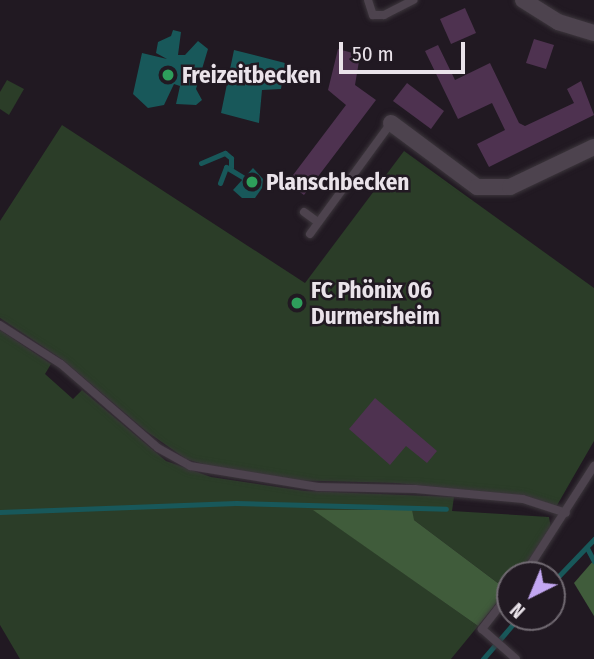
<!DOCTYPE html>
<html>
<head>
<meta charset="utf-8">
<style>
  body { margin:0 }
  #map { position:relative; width:594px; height:659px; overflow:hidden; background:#211922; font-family:"Fira Sans Condensed",sans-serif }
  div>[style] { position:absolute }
  .green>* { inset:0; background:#2b3d28 }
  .forest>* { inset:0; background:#405c3b }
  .water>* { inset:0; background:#18585a }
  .stream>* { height:5px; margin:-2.5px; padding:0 2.5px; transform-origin:2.5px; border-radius:2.5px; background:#18585a }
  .building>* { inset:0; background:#4e3250 }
  .roads { filter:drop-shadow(0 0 2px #3c363c) drop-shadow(0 0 2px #3c363c) }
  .lane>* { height:8px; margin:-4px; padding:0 4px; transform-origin:4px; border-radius:4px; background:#4d434e }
  .street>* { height:16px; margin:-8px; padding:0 8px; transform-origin:8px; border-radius:8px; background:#4d434e }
  .dots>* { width:19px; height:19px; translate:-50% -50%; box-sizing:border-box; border:4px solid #211922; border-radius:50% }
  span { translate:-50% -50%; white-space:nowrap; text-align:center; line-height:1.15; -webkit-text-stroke:5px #211922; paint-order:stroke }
  .poi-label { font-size:23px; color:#eae3ea; font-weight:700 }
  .left { translate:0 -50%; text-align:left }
  .north { position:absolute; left:496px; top:561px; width:70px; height:70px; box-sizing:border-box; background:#211922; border:2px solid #716a72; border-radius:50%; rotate:223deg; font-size:19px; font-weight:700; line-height:28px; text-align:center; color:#eae3ea }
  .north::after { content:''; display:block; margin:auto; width:24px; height:32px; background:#c3a7f2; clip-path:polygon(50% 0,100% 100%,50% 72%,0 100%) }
  .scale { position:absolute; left:339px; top:42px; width:126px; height:32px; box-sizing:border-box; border:4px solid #eae3ea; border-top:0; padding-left:9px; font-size:21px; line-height:24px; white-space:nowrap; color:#eae3ea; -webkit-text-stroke:5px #211922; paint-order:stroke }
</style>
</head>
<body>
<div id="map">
  <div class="green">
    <div style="clip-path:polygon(7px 80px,24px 89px,9px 115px,0 109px,0 92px)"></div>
    <div style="clip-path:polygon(62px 125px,305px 283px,404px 151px,594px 288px,594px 441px,556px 507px,517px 495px,396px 483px,286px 480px,217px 468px,186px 459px,146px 431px,63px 360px,0 318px,0 221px)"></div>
    <div style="clip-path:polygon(0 330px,51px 364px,45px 374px,73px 399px,82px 390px,166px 461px,211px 477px,305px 491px,454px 497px,452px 511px,549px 517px,551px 528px,518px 575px,510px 575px,507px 590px,414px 520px,314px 510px,478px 626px,451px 659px,20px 659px,0 625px)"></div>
  </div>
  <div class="forest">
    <div style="clip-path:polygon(313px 510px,412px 510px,414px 520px,507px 590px,478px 626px)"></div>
    <div style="clip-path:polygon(594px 560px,594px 616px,574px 583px)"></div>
  </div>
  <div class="water">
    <div style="clip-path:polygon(173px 30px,181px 32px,178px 55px,185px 55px,198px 41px,208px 49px,196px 89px,202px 100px,196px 105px,176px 104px,180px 86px,174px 84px,164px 105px,148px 108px,133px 94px,142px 53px,167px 59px,156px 53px,158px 42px,171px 36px)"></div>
    <div style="clip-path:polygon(234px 50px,285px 63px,281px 89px,262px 90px,259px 123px,221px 113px)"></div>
    <div style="clip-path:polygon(253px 168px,263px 179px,262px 188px,255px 198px,242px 198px,233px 190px)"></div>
  </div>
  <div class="stream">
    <div style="left:201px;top:163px;width:26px;rotate:-23deg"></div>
    <div style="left:225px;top:153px;width:8px;rotate:40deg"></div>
    <div style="left:231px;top:158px;width:9px;rotate:90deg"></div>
    <div style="left:220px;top:183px;width:17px;rotate:-69deg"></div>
    <div style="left:226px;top:167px;width:21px;rotate:31deg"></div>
    <div style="left:0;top:512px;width:236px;rotate:-2.2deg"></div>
    <div style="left:236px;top:503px;width:210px;rotate:1.6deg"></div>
    <div style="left:587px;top:548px;width:15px;rotate:62deg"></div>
    <div style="left:552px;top:583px;width:61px;rotate:-46.3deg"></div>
    <div style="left:483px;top:659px;width:55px;rotate:-49.4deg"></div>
  </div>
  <div class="building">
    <div style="clip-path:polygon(465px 8px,476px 33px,451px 44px,440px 19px)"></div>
    <div style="clip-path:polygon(534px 39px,554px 45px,546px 69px,526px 63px)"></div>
    <div style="clip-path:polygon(438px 45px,455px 80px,490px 63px,519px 123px,525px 126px,574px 103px,567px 89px,581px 81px,594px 115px,489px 167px,477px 144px,505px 130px,492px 103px,458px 119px,425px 51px)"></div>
    <div style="clip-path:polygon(338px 49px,360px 55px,355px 85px,376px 100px,304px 195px,287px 183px,346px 105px,328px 90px)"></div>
    <div style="clip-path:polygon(407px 83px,444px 111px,431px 129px,393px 101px)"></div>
    <div style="clip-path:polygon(375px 398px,437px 451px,427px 463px,406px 446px,390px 465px,349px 429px)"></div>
  </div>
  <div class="roads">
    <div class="lane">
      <div style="left:368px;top:0;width:16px;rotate:72deg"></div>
      <div style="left:373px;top:15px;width:11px"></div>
      <div style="left:384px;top:15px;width:33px;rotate:-27deg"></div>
      <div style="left:304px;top:212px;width:17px;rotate:36deg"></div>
      <div style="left:310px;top:234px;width:137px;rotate:-53.9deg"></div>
      <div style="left:0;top:325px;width:72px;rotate:32.6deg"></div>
      <div style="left:61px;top:364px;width:128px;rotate:40.9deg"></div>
      <div style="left:158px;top:448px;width:37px;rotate:29deg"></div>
      <div style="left:190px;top:466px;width:130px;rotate:9.3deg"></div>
      <div style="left:318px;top:487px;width:97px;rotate:1.2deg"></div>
      <div style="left:415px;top:489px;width:108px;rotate:5.3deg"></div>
      <div style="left:523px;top:499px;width:45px;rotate:18deg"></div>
      <div style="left:524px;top:575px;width:130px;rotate:-57.3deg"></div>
      <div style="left:510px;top:593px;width:46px;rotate:127.9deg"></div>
      <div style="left:482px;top:629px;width:45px;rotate:41.4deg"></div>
    </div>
    <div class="street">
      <div style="left:523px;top:0;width:41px;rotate:32.2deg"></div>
      <div style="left:558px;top:22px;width:38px;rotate:17deg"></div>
      <div style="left:391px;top:123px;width:107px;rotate:36.7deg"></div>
      <div style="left:477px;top:187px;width:33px"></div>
      <div style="left:510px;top:187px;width:93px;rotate:-25.5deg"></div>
    </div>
  </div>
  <div class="dots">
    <div style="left:168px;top:75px;background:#2e9e5b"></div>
    <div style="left:252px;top:182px;background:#2e9e5b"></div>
    <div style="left:297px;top:303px;background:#2e9e5b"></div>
  </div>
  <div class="poi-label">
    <span class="left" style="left:182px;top:75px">Freizeitbecken</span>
    <span class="left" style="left:266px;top:182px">Planschbecken</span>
    <span class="left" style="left:311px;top:303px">FC Phönix 06<br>Durmersheim</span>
  </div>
  <div class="north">N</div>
  <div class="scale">50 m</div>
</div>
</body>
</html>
